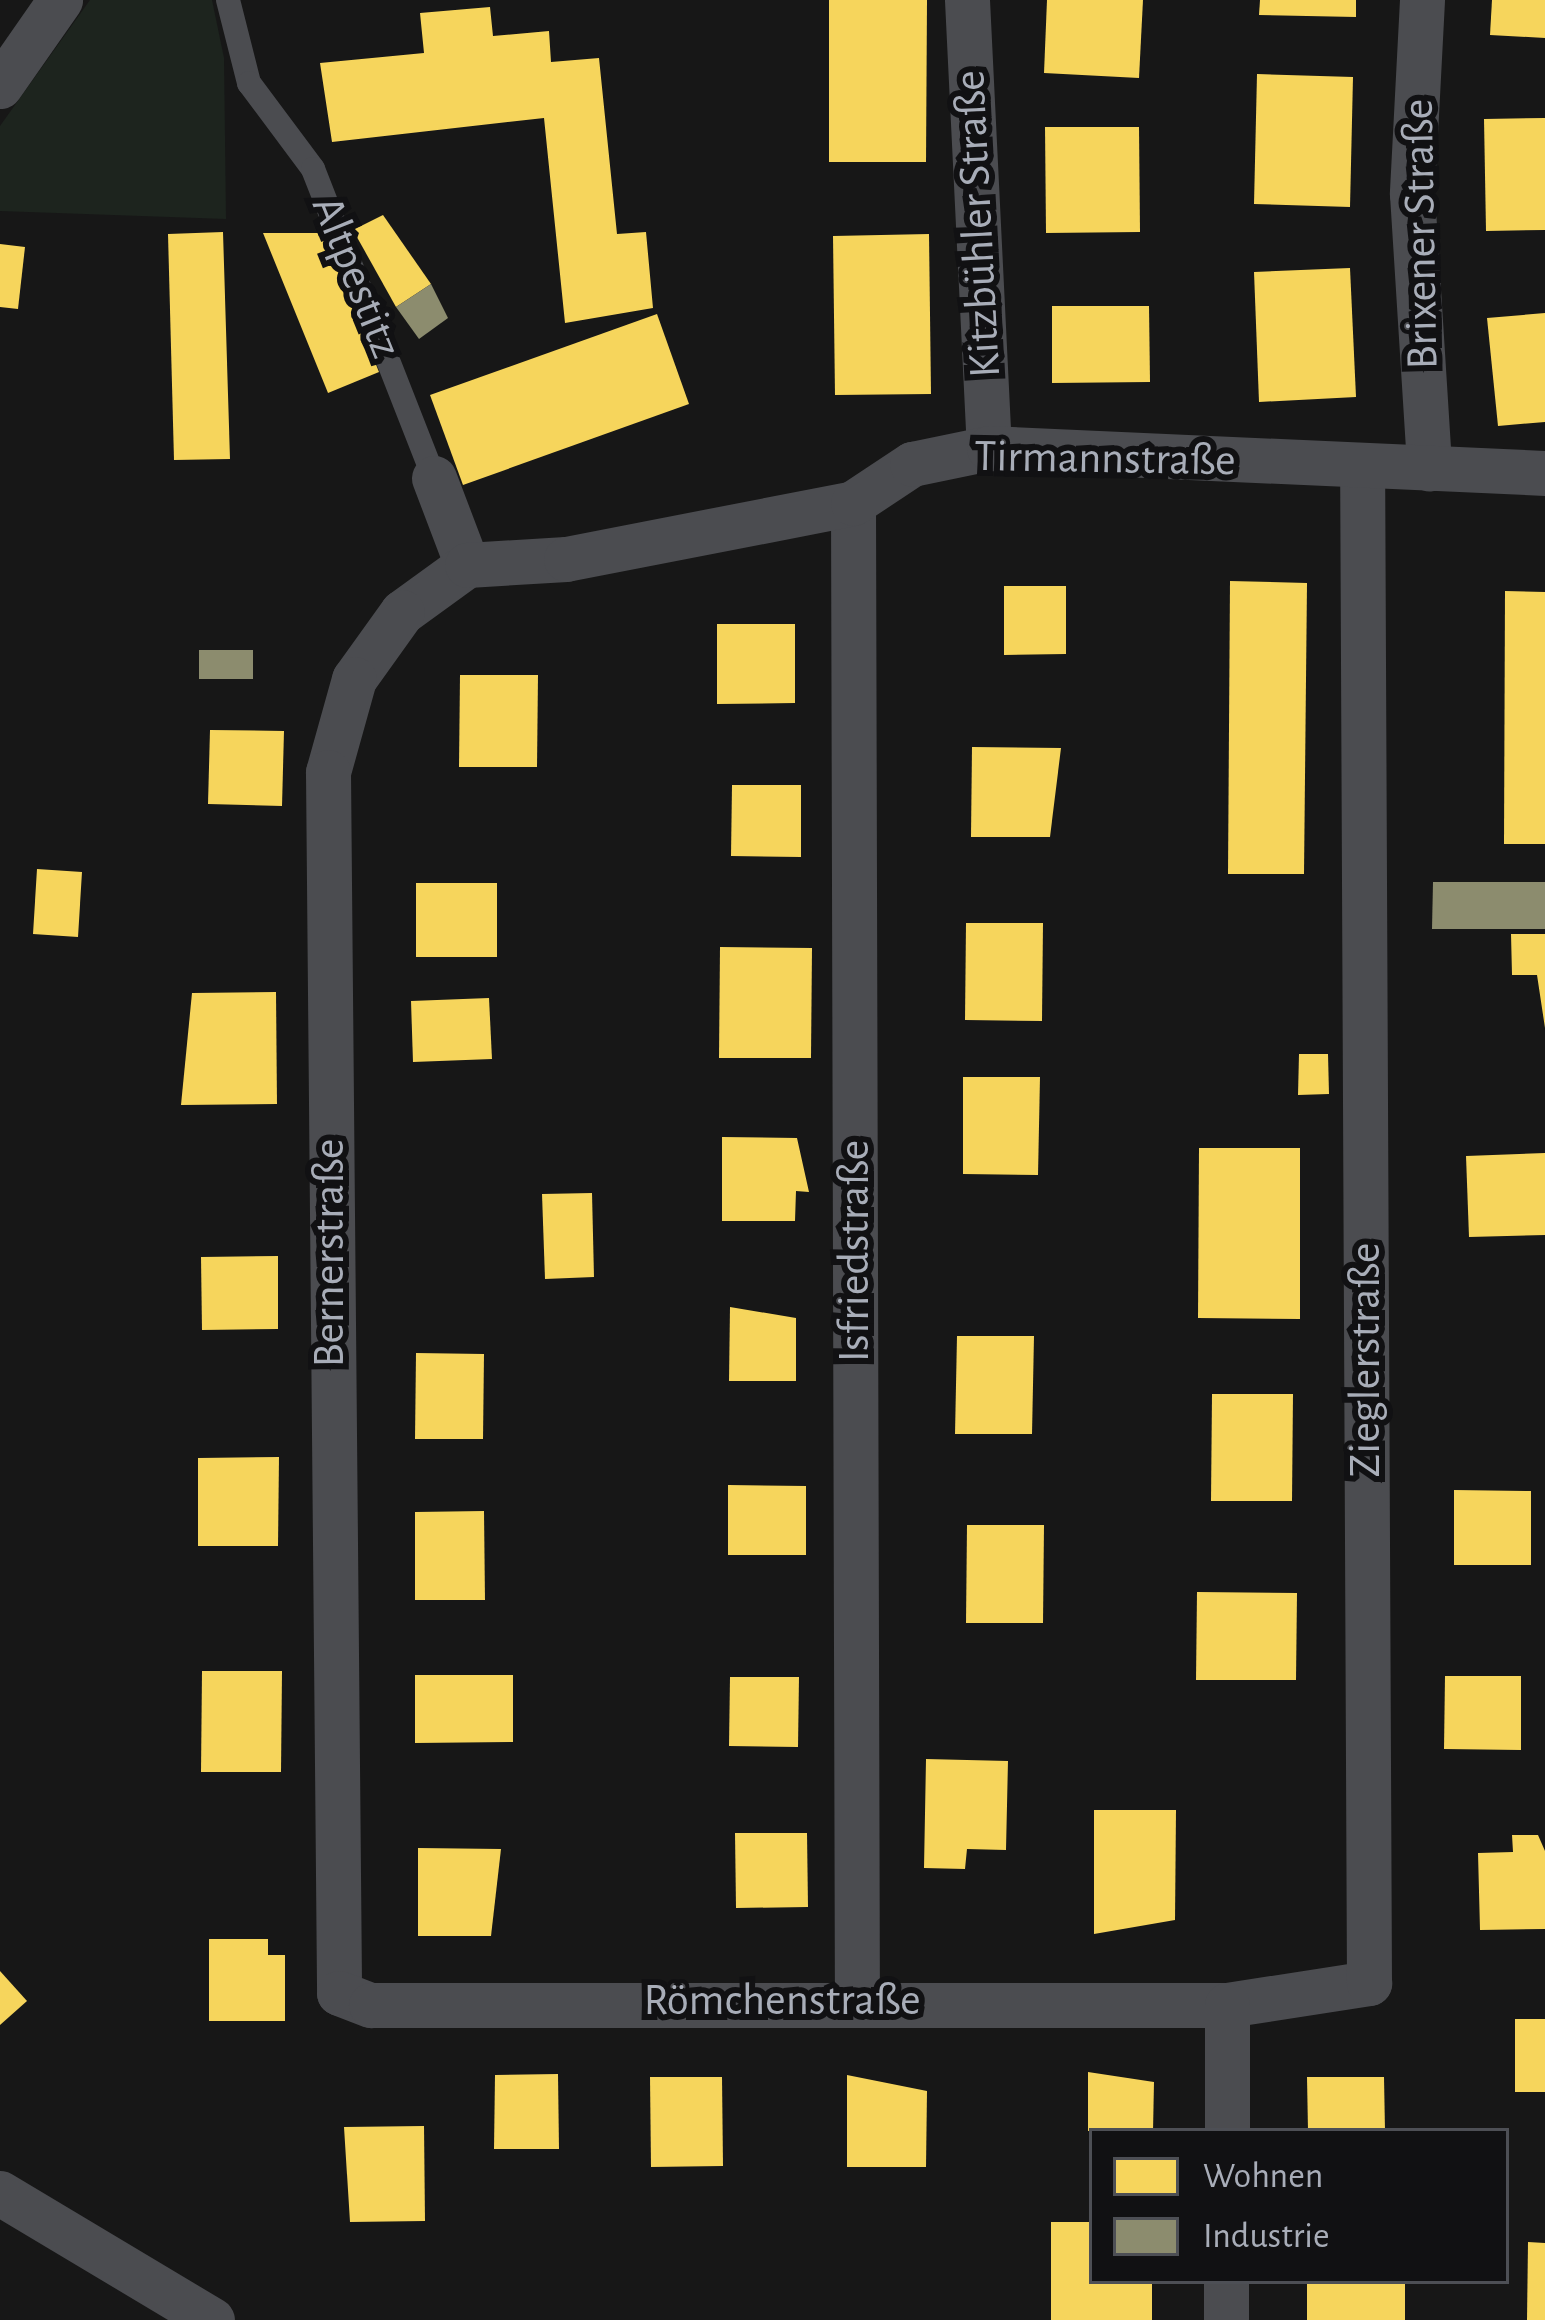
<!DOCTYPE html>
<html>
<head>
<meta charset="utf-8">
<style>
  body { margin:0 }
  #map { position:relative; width:1545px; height:2320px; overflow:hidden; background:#171717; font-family:"Alegreya Sans",sans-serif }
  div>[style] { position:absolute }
  .green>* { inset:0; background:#1d241e }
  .homes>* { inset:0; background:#f6d55c }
  .industry>* { inset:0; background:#8c8c6e }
  .lane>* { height:24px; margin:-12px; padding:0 12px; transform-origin:12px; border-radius:12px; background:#4b4c50 }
  .street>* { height:45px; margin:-22.5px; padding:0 22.5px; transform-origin:22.5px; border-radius:22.5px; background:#4b4c50 }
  span { translate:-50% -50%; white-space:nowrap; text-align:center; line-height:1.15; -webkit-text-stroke:12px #111113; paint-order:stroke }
  .street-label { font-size:45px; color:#a8adb8 }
  .legend { position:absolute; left:1089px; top:2128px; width:420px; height:156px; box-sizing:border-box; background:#111113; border:3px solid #4d4f55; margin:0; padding:15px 21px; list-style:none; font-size:36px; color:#a8adb8 }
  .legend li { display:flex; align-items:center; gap:24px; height:60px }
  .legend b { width:60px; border:3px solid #4d4f55 }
</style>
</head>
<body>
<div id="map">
  <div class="green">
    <div style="clip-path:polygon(90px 0,212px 0,224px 58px,226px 219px,0 211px,0 126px)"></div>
  </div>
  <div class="homes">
    <div style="clip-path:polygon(829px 0,927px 0,926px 162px,829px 162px)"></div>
    <div style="clip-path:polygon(1047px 0,1143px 0,1139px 78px,1044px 73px)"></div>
    <div style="clip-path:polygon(1260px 0,1356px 0,1356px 17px,1259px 15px)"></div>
    <div style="clip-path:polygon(1492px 0,1545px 0,1545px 38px,1490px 35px)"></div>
    <div style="clip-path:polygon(490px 7px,493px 36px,549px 31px,551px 62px,599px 58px,617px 234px,646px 232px,653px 308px,565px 323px,544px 118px,332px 142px,320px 63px,424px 53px,420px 13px)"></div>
    <div style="clip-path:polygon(1257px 74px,1353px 77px,1350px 207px,1254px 204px)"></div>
    <div style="clip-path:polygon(1545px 118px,1545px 230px,1486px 231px,1484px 119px)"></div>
    <div style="clip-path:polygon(1045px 127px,1139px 127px,1140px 232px,1046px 233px)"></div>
    <div style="clip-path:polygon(383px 215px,431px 284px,396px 307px,353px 230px)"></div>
    <div style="clip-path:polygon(223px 232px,230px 459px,174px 460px,168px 234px)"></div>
    <div style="clip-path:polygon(263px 233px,323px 233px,379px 372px,328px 393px)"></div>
    <div style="clip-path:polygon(929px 234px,931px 394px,835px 395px,833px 236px)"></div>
    <div style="clip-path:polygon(0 244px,25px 247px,18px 309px,0 307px)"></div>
    <div style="clip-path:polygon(1350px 268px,1356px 397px,1259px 402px,1254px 272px)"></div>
    <div style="clip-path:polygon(1052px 306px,1149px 306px,1150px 382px,1052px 383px)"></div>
    <div style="clip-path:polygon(1545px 313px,1545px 422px,1498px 426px,1487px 318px)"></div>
    <div style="clip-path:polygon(657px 314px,689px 404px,463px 485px,430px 395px)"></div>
    <div style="clip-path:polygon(1230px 581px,1307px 583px,1304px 874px,1228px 874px)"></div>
    <div style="clip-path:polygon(1004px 586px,1066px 586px,1066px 654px,1004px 655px)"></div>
    <div style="clip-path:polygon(1505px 591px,1545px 592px,1545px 844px,1504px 844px)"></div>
    <div style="clip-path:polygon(717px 624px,795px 624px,795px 703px,717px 704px)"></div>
    <div style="clip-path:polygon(460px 675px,538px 675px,537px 767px,459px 767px)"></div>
    <div style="clip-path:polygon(210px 730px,284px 731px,282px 806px,208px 804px)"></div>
    <div style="clip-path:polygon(972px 747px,1061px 748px,1050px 837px,971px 837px)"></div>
    <div style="clip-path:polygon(732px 785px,801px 785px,801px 857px,731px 856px)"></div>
    <div style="clip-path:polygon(37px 869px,82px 872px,78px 937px,33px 934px)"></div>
    <div style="clip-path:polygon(416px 883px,497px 883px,497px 957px,416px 957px)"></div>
    <div style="clip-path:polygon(966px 923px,1043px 923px,1042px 1021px,965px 1020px)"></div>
    <div style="clip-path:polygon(1511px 934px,1545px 934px,1545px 1028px,1537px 975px,1512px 975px)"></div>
    <div style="clip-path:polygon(720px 947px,812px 948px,811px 1058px,719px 1058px)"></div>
    <div style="clip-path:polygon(276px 992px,277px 1104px,181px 1105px,192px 993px)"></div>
    <div style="clip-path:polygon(489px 998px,492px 1059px,413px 1062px,411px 1001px)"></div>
    <div style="clip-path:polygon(1299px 1054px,1328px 1054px,1329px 1094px,1298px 1095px)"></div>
    <div style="clip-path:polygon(963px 1077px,1040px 1077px,1038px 1175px,963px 1174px)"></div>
    <div style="clip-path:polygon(722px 1137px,797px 1138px,809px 1192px,796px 1191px,795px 1221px,722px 1221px)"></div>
    <div style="clip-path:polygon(1199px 1148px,1300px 1148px,1300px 1319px,1198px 1318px)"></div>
    <div style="clip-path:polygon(1545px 1153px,1545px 1235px,1469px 1237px,1466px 1156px)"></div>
    <div style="clip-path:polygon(592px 1193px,594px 1277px,545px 1279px,542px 1194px)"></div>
    <div style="clip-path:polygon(278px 1256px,278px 1329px,202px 1330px,201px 1257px)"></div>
    <div style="clip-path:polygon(730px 1307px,796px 1318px,796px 1381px,729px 1381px)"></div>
    <div style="clip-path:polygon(957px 1336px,1034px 1336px,1032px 1434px,955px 1434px)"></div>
    <div style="clip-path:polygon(416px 1353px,484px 1354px,483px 1439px,415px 1439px)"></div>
    <div style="clip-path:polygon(1212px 1394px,1293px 1394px,1292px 1501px,1211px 1501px)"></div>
    <div style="clip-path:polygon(279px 1457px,278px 1546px,198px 1546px,198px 1458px)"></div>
    <div style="clip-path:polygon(728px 1485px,806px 1486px,806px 1555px,728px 1555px)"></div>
    <div style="clip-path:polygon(1454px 1490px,1531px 1491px,1531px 1565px,1454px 1565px)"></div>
    <div style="clip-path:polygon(484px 1511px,485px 1600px,415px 1600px,415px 1512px)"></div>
    <div style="clip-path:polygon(967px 1525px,1044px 1525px,1043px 1623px,966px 1623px)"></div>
    <div style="clip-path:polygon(1197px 1592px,1297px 1593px,1296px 1680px,1196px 1680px)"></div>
    <div style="clip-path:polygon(202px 1671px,282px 1671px,281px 1772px,201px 1772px)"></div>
    <div style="clip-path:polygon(415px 1675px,513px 1675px,513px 1742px,415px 1743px)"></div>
    <div style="clip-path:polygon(1445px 1676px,1521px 1676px,1521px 1750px,1444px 1749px)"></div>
    <div style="clip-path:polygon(730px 1677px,799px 1677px,798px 1747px,729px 1746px)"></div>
    <div style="clip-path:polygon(926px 1759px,1008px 1761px,1006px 1850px,967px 1849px,965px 1869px,924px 1868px)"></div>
    <div style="clip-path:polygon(1094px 1810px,1176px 1810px,1175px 1920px,1094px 1934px)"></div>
    <div style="clip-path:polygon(735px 1833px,807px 1833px,808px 1907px,736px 1908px)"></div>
    <div style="clip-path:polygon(1512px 1835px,1538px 1835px,1545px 1851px,1545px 1929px,1480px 1930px,1478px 1853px,1513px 1852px)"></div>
    <div style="clip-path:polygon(418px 1848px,501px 1849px,491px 1936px,418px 1936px)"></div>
    <div style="clip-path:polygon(209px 1939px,268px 1939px,268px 1955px,285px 1955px,285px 2021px,209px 2021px)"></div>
    <div style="clip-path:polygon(0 1971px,27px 2001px,0 2025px)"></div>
    <div style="clip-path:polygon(1515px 2019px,1545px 2019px,1545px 2092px,1515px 2092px)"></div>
    <div style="clip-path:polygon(1088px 2072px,1154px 2082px,1153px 2131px,1088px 2131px)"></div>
    <div style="clip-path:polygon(558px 2074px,559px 2149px,494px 2149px,495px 2075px)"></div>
    <div style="clip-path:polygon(847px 2075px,927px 2091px,926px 2167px,847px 2167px)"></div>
    <div style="clip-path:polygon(650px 2077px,722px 2077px,723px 2166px,651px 2167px)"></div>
    <div style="clip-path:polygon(1307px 2077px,1384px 2077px,1385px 2131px,1308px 2131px)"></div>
    <div style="clip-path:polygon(424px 2126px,425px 2221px,350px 2222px,344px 2127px)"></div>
    <div style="clip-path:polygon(1051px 2222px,1092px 2222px,1092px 2281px,1152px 2281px,1152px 2320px,1051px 2320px)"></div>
    <div style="clip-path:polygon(1528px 2242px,1545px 2243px,1545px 2320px,1527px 2320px)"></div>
    <div style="clip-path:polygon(1307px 2281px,1405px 2281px,1405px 2320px,1307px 2320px)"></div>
  </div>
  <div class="industry">
    <div style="clip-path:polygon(431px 284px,448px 318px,419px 339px,396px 307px)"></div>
    <div style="clip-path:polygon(199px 650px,253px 650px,253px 679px,199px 679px)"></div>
    <div style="clip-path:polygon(1433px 882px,1545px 882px,1545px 929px,1432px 929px)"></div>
  </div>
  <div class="lane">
    <div style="left:228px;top:0;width:86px;rotate:75.8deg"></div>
    <div style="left:249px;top:83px;width:107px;rotate:53.3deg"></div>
    <div style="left:313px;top:169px;width:332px;rotate:68.6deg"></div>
  </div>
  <div class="street">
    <div style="left:967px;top:0;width:449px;rotate:87.2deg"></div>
    <div style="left:1422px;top:0;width:194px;rotate:93deg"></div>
    <div style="left:1412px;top:194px;width:275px;rotate:86.4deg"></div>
    <div style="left:0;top:86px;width:105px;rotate:-55.1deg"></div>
    <div style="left:434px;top:478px;width:93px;rotate:69.2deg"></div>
    <div style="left:853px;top:503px;width:1496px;rotate:89.85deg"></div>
    <div style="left:467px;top:565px;width:80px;rotate:144.1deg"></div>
    <div style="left:402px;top:612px;width:82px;rotate:125.6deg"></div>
    <div style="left:354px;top:679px;width:97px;rotate:105.6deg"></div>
    <div style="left:328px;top:772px;width:1221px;rotate:89.48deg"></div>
    <div style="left:339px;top:1993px;width:34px;rotate:21deg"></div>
    <div style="left:371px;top:2005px;width:856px"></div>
    <div style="left:1227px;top:2005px;width:144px;rotate:-8.8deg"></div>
    <div style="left:1369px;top:1983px;width:1515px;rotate:-90.26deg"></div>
    <div style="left:467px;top:565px;width:99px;rotate:-3.5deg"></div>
    <div style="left:566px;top:559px;width:292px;rotate:-11deg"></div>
    <div style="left:853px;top:503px;width:71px;rotate:-33.5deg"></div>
    <div style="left:912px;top:464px;width:79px;rotate:-11.7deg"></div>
    <div style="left:989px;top:448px;width:557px;rotate:2.57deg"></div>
    <div style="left:1227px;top:2131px;width:126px;rotate:-90deg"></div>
    <div style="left:0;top:2193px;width:247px;rotate:30.9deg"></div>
    <div style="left:1226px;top:2320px;width:39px;rotate:-90deg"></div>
  </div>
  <div class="street-label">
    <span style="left:978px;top:224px;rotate:-93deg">Kitzbühler Straße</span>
    <span style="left:1421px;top:234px;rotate:-91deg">Brixener Straße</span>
    <span style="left:356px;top:277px;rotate:68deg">Altpestitz</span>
    <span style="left:1105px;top:459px;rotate:1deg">Tirmannstraße</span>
    <span style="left:855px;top:1251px;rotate:-90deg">Isfriedstraße</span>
    <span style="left:330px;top:1253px;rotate:-90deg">Bernerstraße</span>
    <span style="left:1366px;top:1360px;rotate:-90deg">Zieglerstraße</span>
    <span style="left:782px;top:2001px">Römchenstraße</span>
  </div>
  <ul class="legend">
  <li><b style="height:33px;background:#f6d55c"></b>Wohnen</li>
  <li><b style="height:33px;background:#8c8c6e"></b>Industrie</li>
  </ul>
</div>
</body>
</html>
